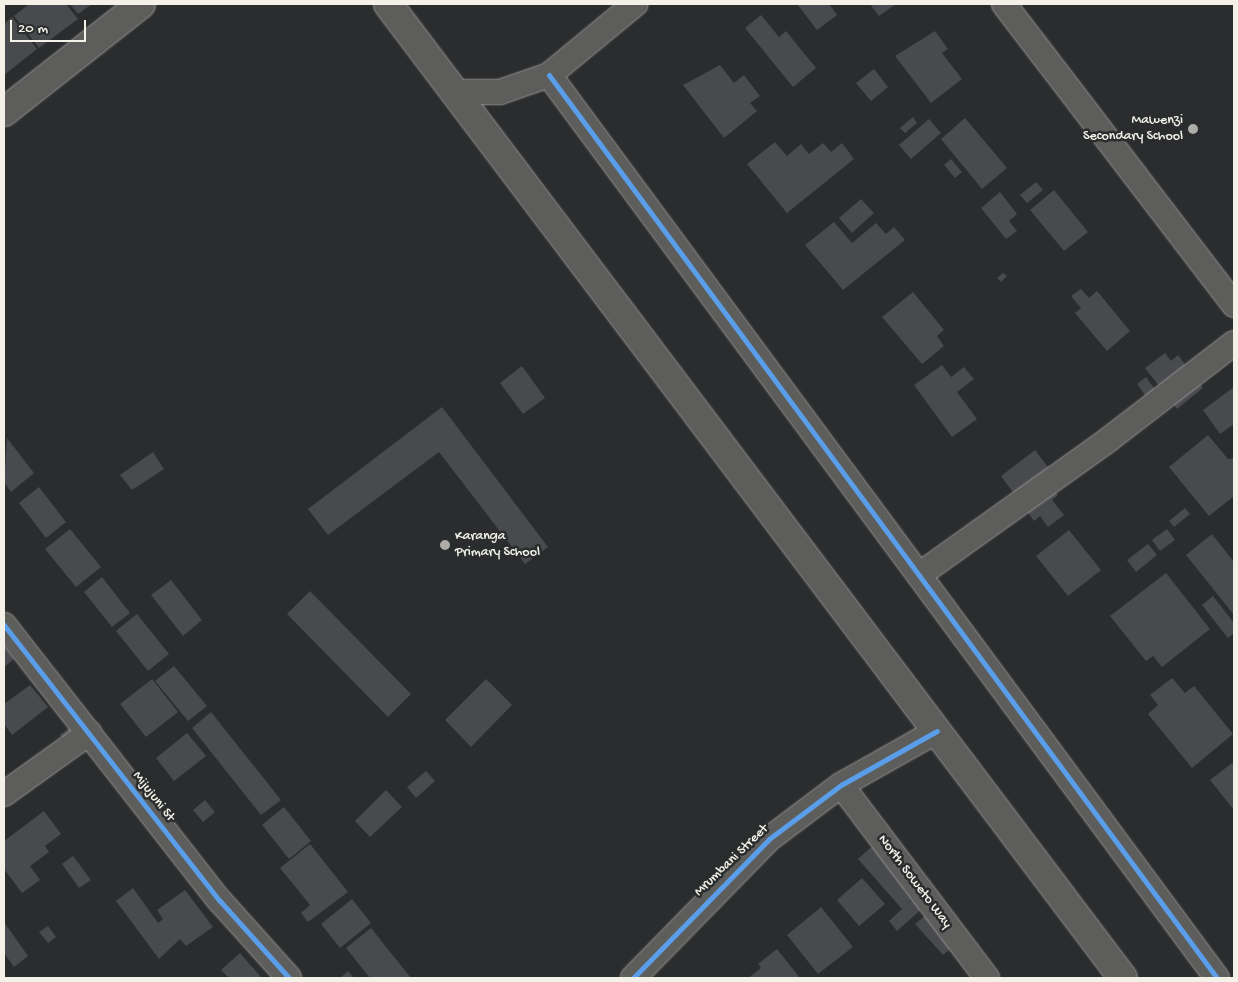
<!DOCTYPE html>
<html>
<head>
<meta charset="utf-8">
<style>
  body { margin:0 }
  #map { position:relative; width:1238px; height:982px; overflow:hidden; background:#2b2c2d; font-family:"Gochi Hand",sans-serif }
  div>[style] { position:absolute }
  .building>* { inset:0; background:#494a4e }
  .roads { filter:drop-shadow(0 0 1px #979796) drop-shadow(0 0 1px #979796) }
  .minor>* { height:24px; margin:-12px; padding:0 12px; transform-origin:12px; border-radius:12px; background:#5d5d5c }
  .tertiary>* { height:28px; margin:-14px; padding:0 14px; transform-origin:14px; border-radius:14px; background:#5d5d5c }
  .trunk>* { height:28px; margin:-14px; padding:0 14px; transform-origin:14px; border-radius:14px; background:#5d5d5c }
  .cycleway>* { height:5px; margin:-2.5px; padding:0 2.5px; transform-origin:2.5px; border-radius:2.5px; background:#5a9eea }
  .dots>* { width:14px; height:14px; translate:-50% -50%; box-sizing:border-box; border:2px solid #2a2d2e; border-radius:50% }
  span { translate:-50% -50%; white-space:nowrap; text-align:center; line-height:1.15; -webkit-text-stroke:5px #2a2d2e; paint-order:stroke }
  .poi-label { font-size:14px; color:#f4f1e8 }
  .right { translate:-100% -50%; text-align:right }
  .left { translate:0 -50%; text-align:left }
  .street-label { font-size:14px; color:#f4f1e8 }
  .frame { position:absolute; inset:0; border:5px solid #f4f1e8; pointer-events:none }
  .scale { position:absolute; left:10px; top:20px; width:76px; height:22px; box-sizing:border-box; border:2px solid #f4f1e8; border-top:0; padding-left:6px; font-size:15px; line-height:18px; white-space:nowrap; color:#f4f1e8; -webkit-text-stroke:4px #2a2d2e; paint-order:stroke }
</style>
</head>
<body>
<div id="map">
  <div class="building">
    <div style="clip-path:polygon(29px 4px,66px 4px,78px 19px,39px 48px,14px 16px)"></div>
    <div style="clip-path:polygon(70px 4px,92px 4px,78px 14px)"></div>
    <div style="clip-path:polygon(797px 4px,829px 4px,837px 15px,817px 30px)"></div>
    <div style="clip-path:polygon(870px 4px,896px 4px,879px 16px)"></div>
    <div style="clip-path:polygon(761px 15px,779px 37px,786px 31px,816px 68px,793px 87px,745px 28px)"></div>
    <div style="clip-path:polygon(12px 17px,37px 49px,4px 75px,4px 24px)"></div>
    <div style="clip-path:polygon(935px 31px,948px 49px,942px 53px,962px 79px,931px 103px,895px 56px)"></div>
    <div style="clip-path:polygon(720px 65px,734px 83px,744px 75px,760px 96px,750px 103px,757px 111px,724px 138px,683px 85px)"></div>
    <div style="clip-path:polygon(874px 69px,888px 87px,871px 101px,856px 83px)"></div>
    <div style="clip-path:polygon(913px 117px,917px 123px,905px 133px,900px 128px)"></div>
    <div style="clip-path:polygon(965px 118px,1007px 168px,982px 189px,941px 139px)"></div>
    <div style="clip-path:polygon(929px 119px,941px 133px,911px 159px,899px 145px)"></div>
    <div style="clip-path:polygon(775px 142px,787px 156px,801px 144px,809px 154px,823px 143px,831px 152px,842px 143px,854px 159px,787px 213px,747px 164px)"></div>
    <div style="clip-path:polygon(951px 159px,962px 172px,955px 178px,944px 165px)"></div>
    <div style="clip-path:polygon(1036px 182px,1043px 190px,1027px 203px,1020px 195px)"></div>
    <div style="clip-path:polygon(1054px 190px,1088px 232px,1064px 251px,1030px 210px)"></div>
    <div style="clip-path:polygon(1000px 192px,1017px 214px,1009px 221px,1017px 231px,1006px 239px,981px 208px)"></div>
    <div style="clip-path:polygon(861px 199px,874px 213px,852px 233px,839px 218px)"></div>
    <div style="clip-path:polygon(834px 222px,852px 243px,876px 223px,886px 234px,894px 227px,905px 240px,843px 290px,805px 245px)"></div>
    <div style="clip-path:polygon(1003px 273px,1007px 276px,1001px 282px,997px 278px)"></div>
    <div style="clip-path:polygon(1081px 289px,1089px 298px,1097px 291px,1130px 331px,1107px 351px,1075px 313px,1081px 308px,1071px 296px)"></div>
    <div style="clip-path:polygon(913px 292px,944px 330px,937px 336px,944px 346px,922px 364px,882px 317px)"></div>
    <div style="clip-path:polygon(1165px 353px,1171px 361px,1178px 355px,1203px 388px,1177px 409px,1145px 368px)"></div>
    <div style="clip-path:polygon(942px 365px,951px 377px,964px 367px,974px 379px,957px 392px,977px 419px,952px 437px,914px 385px)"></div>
    <div style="clip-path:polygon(522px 366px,545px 398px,523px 414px,500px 383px)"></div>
    <div style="clip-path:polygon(1146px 377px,1156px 391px,1147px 398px,1137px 384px)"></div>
    <div style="clip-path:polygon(1234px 387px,1234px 424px,1220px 434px,1203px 410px)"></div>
    <div style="clip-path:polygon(442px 407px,548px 547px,525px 564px,439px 452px,328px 535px,308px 509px)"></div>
    <div style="clip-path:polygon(1208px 435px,1228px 459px,1234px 458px,1234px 496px,1209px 516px,1169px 467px)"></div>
    <div style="clip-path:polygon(7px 438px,34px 473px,11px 492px,4px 482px)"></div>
    <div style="clip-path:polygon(1035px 450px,1057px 479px,1050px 484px,1058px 495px,1052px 500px,1064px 515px,1048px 527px,1040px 516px,1034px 521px,1001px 476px)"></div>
    <div style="clip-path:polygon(153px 452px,164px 469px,132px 490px,120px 475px)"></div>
    <div style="clip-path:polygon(39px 487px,66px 522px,46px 538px,19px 503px)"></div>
    <div style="clip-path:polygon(1185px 508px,1190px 514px,1174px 527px,1169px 521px)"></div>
    <div style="clip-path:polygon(70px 529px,101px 567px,76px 587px,45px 549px)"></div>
    <div style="clip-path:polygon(1167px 529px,1175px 540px,1160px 551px,1152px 540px)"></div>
    <div style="clip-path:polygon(1069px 530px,1101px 570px,1068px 596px,1036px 556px)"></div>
    <div style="clip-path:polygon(1212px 534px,1234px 562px,1234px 615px,1186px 555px)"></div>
    <div style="clip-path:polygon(1148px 544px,1157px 555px,1136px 572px,1127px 560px)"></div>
    <div style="clip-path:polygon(1166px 573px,1210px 629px,1162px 667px,1153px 656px,1146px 661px,1110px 616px)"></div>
    <div style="clip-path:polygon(102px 577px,130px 613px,112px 627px,84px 592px)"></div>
    <div style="clip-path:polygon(171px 580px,202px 620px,183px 636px,151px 595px)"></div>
    <div style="clip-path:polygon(310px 591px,411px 694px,388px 717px,287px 614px)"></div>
    <div style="clip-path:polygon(1213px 596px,1234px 623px,1234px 633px,1228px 638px,1202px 605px)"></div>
    <div style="clip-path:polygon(137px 614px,169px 654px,148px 671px,116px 631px)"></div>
    <div style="clip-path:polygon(4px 646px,14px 659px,4px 667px)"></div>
    <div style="clip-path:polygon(174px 666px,207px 706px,188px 721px,155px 681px)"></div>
    <div style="clip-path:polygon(1172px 678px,1185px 693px,1194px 686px,1233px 734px,1192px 768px,1148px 714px,1158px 705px,1150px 695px)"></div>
    <div style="clip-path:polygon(152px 679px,178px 712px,146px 737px,120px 704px)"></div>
    <div style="clip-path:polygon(486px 679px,512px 705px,471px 747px,445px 720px)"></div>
    <div style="clip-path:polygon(30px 685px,48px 707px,12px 735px,4px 724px,4px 704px)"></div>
    <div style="clip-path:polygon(211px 712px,281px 800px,261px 815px,192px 728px)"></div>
    <div style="clip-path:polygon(75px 723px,68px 745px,60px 735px)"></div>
    <div style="clip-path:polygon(187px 733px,206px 756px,174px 781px,156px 758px)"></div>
    <div style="clip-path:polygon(1232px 763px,1234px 765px,1234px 810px,1210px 780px)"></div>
    <div style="clip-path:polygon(426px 771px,435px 781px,416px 798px,407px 787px)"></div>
    <div style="clip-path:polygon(386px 790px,402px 807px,370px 837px,355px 821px)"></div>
    <div style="clip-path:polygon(205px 800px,215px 812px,203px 822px,193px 810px)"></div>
    <div style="clip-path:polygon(284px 807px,311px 841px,289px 859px,262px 825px)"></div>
    <div style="clip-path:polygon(44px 811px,61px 834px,45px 846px,49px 852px,30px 866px,40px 880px,22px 893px,4px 869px,4px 841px)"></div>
    <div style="clip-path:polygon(877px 842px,920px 892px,905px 906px,916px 897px,925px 906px,897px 931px,889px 921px,902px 909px,858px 859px)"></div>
    <div style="clip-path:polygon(310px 844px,348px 892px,308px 922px,301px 913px,310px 905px,280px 868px)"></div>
    <div style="clip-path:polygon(73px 856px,91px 880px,79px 888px,62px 864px)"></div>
    <div style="clip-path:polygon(862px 878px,885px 904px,859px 926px,837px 900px)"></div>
    <div style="clip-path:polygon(133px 888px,158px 923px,163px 919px,157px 910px,185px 890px,213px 927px,186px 946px,180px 939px,159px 959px,116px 901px)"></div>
    <div style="clip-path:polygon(352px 899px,371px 923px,340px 948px,321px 924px)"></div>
    <div style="clip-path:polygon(821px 907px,853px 947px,818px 974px,787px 935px)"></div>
    <div style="clip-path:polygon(930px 912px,957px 943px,943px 955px,915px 924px)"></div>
    <div style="clip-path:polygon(4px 922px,28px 956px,14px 967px,4px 953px)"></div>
    <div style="clip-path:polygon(48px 926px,56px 937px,48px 943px,39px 932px)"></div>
    <div style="clip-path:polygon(371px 928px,411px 978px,370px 978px,346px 948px)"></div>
    <div style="clip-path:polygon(777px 949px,800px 978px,748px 978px,761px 968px,758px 964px)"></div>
    <div style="clip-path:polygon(240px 953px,262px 978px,229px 978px,221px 970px)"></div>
    <div style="clip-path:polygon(348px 971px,354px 978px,340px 978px)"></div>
  </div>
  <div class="roads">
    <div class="minor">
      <div style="left:1004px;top:4px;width:379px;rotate:52.6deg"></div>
      <div style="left:549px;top:75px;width:1123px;rotate:53.51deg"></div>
      <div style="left:456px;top:92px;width:44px"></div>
      <div style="left:500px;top:92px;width:52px;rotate:-19.1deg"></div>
      <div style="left:549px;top:75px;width:112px;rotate:-39.5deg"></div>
      <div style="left:919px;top:575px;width:232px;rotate:-35.5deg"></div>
      <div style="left:1108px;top:440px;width:159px;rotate:-37.6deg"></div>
      <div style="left:4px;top:625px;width:350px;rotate:52deg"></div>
      <div style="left:220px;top:901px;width:103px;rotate:48.1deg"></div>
      <div style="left:841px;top:785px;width:242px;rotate:52.9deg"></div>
      <div style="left:4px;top:794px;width:105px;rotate:-35.7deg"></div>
      <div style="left:633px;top:978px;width:194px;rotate:-45.6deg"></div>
      <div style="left:769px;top:839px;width:90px;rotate:-36.9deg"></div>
      <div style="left:841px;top:785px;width:110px;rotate:-29.4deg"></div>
    </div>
    <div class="tertiary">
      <div style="left:4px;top:112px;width:174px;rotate:-38.2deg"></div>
    </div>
    <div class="trunk">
      <div style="left:388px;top:4px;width:1220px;rotate:52.96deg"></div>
    </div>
  </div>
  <div class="cycleway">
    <div style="left:549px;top:75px;width:1123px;rotate:53.51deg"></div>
    <div style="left:4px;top:625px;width:350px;rotate:52deg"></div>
    <div style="left:220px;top:901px;width:103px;rotate:48.1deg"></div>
    <div style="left:633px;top:978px;width:194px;rotate:-45.6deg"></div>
    <div style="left:769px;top:839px;width:90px;rotate:-36.9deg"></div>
    <div style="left:841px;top:785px;width:110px;rotate:-29.4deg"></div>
  </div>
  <div class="dots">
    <div style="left:1193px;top:129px;background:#aeaca7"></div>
    <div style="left:445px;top:545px;background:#aeaca7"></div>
  </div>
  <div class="poi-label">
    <span class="right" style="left:1183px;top:129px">Mawenzi<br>Secondary School</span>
    <span class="left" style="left:455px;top:545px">Karanga<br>Primary School</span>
  </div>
  <div class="street-label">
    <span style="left:153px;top:797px;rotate:52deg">Mijujuni St</span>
    <span style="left:732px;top:861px;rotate:-44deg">Mrumbani Street</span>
    <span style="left:914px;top:882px;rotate:53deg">North Soweto Way</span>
  </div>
  <div class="frame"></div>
  <div class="scale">20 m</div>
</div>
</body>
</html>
